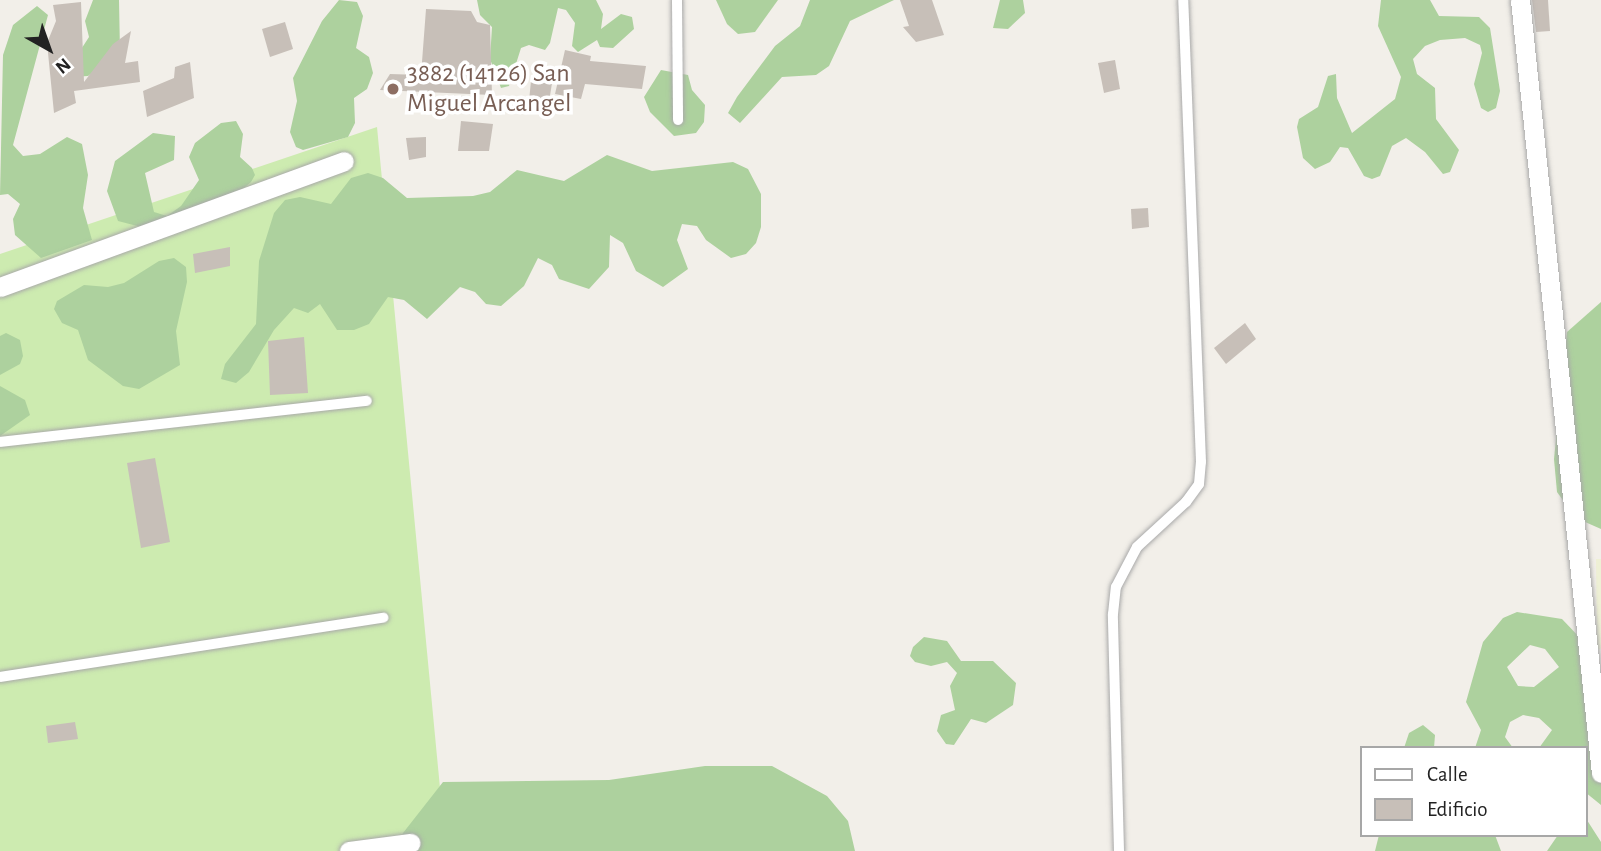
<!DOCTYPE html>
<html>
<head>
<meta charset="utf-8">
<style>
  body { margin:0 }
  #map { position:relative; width:1601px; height:851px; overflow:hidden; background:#f2efe9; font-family:"Alegreya Sans",sans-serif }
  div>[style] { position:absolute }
  .farmland>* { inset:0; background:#eef0d5 }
  .grass>* { inset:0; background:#cdebb0 }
  .forest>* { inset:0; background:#add19e }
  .building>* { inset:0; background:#c7bfb8 }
  .roads { filter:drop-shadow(0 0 2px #a9a9a9) drop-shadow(0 0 2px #a9a9a9) }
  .lane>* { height:10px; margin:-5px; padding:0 5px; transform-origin:5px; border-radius:5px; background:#fff }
  .street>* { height:19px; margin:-9.5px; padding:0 9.5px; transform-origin:9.5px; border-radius:9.5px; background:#fff }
  .dots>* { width:19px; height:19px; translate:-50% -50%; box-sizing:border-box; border:4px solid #fff; border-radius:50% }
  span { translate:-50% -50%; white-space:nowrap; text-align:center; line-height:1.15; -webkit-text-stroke:7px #fff; paint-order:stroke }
  .education-label { font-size:26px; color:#785e54 }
  .left { translate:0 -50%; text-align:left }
  .legend { position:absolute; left:1360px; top:746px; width:228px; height:91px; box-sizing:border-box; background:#fff; border:2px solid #a7a7a7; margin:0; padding:9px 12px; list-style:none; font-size:21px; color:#222 }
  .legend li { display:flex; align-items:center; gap:14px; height:35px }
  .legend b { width:35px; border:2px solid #a7a7a7 }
  .north { position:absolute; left:14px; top:14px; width:70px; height:70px; -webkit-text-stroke:5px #fff; paint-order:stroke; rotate:140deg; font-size:19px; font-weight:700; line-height:28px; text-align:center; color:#222 }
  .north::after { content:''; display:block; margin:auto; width:24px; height:32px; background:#222; clip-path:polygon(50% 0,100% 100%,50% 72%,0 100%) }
</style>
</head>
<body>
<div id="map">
  <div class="farmland">
    <div style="clip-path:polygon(1596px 559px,1601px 559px,1601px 649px,1597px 649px)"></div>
  </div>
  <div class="grass">
    <div style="clip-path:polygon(377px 127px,446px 851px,0 851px,0 254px)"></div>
  </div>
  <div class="forest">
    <div style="clip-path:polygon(93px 0,119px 0,120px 52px,88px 76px,72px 77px,67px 71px,89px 37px,85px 21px)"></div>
    <div style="clip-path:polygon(339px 0,357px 2px,363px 16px,356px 48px,369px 57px,373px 73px,367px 89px,354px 98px,355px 123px,348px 137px,303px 150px,296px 147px,290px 132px,297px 101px,293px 78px,322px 21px)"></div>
    <div style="clip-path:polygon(477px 0,596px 0,603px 14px,601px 29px,621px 14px,632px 17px,634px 29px,613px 48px,600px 47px,597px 40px,578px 52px,572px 46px,575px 23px,566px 10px,558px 8px,550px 43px,545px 50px,529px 45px,521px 48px,509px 86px,501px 88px,490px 59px,492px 27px,480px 15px)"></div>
    <div style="clip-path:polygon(716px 0,778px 0,755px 32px,738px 34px,727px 24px)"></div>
    <div style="clip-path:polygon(810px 0,894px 0,850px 21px,829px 66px,816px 75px,782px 77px,740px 123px,728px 113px,737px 97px,775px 46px,800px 26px)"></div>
    <div style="clip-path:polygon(1000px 0,1023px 0,1025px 13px,1008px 29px,993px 28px)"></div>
    <div style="clip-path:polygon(1381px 0,1430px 0,1439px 16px,1479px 17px,1490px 28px,1500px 91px,1496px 108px,1488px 112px,1481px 108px,1474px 84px,1482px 53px,1480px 45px,1465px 38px,1440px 40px,1425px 46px,1413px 59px,1417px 74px,1435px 88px,1436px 119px,1459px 150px,1450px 172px,1443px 174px,1425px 152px,1406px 138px,1392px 146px,1380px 176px,1372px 179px,1364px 176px,1348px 148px,1340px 147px,1330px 162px,1315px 169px,1303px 158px,1297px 127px,1299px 119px,1318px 107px,1328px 76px,1336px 74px,1337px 98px,1352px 133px,1395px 99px,1401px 77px,1378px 26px)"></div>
    <div style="clip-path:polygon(37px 6px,48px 15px,13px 145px,23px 156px,40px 154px,67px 137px,82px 144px,88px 175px,83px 208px,92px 240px,41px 258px,15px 235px,13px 219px,20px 204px,8px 194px,0 195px,3px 55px,13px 25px)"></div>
    <div style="clip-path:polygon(661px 70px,688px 75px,692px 90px,705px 105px,704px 122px,696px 133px,674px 136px,650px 112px,644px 97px)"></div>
    <div style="clip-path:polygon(236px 121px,243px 134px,240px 157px,252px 168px,255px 175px,251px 182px,238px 193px,149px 229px,118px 221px,107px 191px,115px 161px,153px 133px,175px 136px,174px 160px,145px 173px,154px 212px,167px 216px,181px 206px,199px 180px,189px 157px,195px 143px,221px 123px)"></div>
    <div style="clip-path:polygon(607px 155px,652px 171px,733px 162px,748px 169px,761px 194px,761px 227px,756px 243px,746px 254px,731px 258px,706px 240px,697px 226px,682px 224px,677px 240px,688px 269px,663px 287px,636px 271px,623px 243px,610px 235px,609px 267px,589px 289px,559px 279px,552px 265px,538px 258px,524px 286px,501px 306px,486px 304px,475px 292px,460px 287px,427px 319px,404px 300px,388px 297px,369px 324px,354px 330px,337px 330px,320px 304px,308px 313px,294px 308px,274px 330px,249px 372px,236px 383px,221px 379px,225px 364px,256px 324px,259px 261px,274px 213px,285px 200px,300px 197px,331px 204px,351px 178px,368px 173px,383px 178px,407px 198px,473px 196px,490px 192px,517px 170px,564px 181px)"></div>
    <div style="clip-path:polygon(174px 258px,186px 267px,187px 282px,176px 331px,180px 365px,139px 389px,123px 386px,88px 360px,78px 330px,62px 323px,54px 309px,57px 301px,84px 285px,108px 287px,124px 283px,159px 261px)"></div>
    <div style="clip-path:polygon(1601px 302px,1601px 529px,1576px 518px,1557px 492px,1554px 459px,1567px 332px)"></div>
    <div style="clip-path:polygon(6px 333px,20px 340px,23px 356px,20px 364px,0 375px,0 336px)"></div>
    <div style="clip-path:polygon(0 386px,25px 400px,30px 415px,0 436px)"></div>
    <div style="clip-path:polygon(evenodd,1517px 612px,1562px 619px,1584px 642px,1601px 755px,1601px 805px,1585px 792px,1585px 748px,1539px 748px,1552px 730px,1539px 718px,1523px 715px,1510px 722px,1505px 737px,1513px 748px,1475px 748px,1481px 730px,1466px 702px,1483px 642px,1503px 618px,1517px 612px,1530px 645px,1545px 649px,1559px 667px,1534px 687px,1518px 686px,1507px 667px,1530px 645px)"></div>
    <div style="clip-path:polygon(924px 637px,947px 641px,961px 661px,993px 661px,1016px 683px,1013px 705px,986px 723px,971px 719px,954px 745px,946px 744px,937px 731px,941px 715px,955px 710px,950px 686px,957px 673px,947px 662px,931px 666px,915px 662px,910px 656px,913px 647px)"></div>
    <div style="clip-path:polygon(1423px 725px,1435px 735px,1434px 748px,1404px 748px,1409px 733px)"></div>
    <div style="clip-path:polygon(705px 766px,772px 766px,827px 796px,848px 821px,855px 851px,399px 851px,403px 833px,443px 782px,609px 780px)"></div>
    <div style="clip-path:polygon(1585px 817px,1601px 842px,1601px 851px,1547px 851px,1558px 835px,1585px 835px)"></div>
    <div style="clip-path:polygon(1379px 835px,1495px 835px,1501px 851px,1375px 851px)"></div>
  </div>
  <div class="building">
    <div style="clip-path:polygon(900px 0,932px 0,944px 35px,916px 42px,903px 27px,909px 26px)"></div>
    <div style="clip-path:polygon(1532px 0,1548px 0,1550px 31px,1536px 32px)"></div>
    <div style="clip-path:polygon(81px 2px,84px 82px,113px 44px,131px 31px,125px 63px,138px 61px,140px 82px,74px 91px,76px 103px,54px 113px,47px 43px,56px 21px,53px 5px)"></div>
    <div style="clip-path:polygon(426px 9px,471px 11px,477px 22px,490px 25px,492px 95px,380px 90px,390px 74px,421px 75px)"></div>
    <div style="clip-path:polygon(285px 22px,293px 49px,270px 57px,262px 29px)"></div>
    <div style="clip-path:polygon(565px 50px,591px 56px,590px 61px,646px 66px,642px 89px,585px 84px,581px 99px,555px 94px)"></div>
    <div style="clip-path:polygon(1115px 60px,1120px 89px,1104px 93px,1098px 63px)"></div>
    <div style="clip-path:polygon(190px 62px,194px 98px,147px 117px,143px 91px,174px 78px,175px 67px)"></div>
    <div style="clip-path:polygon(531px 81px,552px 83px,549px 102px,529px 101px)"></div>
    <div style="clip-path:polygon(461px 121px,493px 124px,489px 151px,458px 151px)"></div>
    <div style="clip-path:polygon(426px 137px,426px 157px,409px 160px,406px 138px)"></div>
    <div style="clip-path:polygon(1148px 208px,1149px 227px,1132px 229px,1131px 209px)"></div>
    <div style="clip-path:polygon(230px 247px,230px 266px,195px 273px,193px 254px)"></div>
    <div style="clip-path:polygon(1245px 323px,1256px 339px,1226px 364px,1214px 348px)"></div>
    <div style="clip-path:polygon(304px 337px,308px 393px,270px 395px,268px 341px)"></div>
    <div style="clip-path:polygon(155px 458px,170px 542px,141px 548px,127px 463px)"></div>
    <div style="clip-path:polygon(75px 722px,78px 739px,48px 743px,46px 726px)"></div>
  </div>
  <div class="roads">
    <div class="lane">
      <div style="left:677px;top:0;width:120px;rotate:89.5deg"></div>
      <div style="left:0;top:442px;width:369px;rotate:-6.4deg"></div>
      <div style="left:0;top:677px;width:388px;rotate:-8.8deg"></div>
      <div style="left:1119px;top:851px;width:237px;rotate:-91.5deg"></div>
      <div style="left:1113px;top:614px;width:27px;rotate:-84deg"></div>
      <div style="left:1116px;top:587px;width:45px;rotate:-62.3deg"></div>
      <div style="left:1137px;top:547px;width:67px;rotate:-42.6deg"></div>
      <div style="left:1186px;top:502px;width:22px;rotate:-54deg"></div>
      <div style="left:1199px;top:484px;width:22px;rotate:-85deg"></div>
      <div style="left:1201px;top:462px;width:462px;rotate:-92.2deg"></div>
    </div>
    <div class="street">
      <div style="left:1520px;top:0;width:777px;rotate:84.02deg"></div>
      <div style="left:0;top:287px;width:366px;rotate:-20.1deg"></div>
      <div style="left:349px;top:851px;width:62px;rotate:-7.5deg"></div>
    </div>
  </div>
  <div class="dots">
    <div style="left:393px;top:89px;background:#8d6e63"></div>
  </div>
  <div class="education-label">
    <span class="left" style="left:407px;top:89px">3882 (14126) San<br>Miguel Arcangel</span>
  </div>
  <ul class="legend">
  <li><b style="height:9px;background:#fff"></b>Calle</li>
  <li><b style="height:19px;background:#c7bfb8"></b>Edificio</li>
  </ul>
  <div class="north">N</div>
</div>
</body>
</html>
